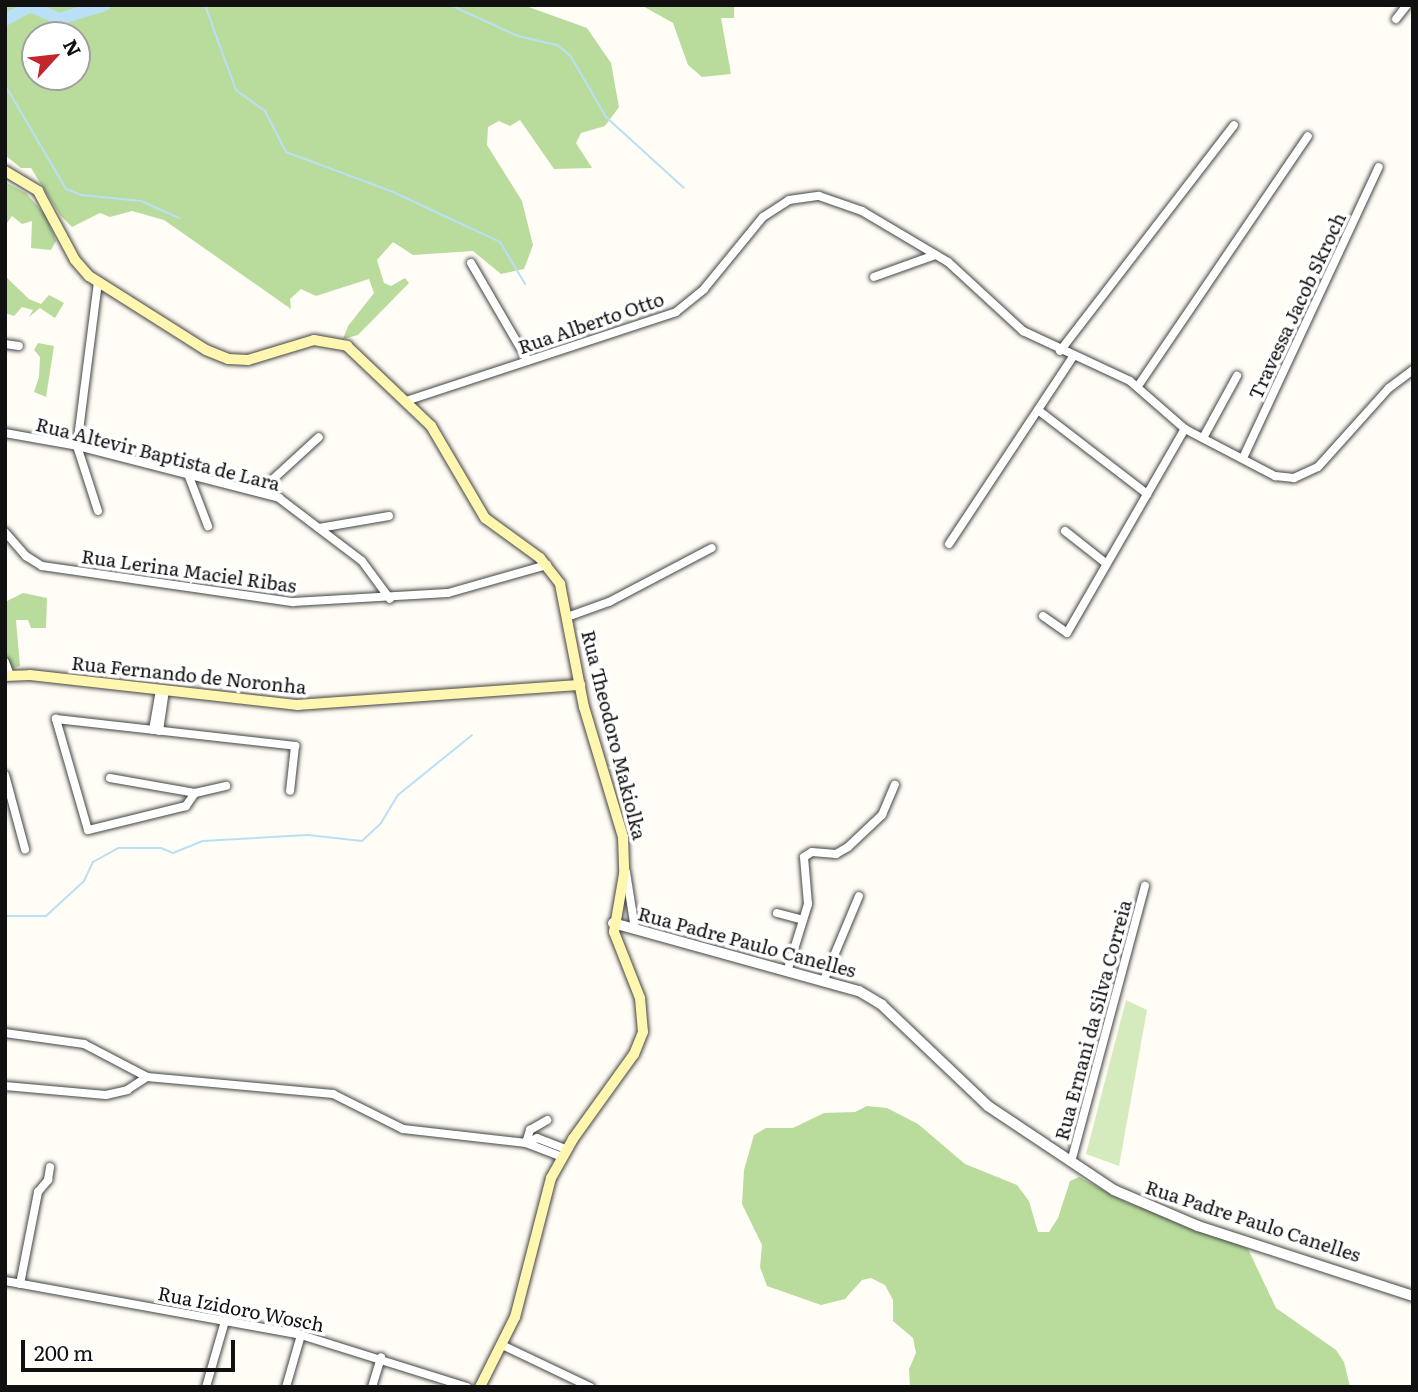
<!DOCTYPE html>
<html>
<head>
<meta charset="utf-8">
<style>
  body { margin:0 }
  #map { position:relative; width:1418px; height:1392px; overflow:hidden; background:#fffdf5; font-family:Literata,serif }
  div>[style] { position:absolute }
  .green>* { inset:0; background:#d5ebbd }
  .forest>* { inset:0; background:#b9dc9c }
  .stream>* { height:2px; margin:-1px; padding:0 1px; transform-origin:1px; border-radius:1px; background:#b9e0f7 }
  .river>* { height:12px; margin:-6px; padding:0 6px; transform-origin:6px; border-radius:6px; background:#b9e0f7 }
  .roads { filter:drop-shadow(0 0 2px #444) drop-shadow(0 0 2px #444) }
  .minor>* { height:8px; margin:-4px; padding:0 4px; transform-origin:4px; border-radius:4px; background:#fff }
  .tertiary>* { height:10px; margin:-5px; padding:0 5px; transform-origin:5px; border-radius:5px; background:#fff }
  .secondary>* { height:10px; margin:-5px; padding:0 5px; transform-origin:5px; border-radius:5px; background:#fff6b0 }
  span { translate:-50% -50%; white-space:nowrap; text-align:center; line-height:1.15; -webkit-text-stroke:7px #fff; paint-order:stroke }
  .street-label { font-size:19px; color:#111 }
  .frame { position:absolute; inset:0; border:7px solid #111; pointer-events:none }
  .north { position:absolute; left:21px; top:21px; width:70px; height:70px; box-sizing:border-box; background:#fff; border:2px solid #a0a0a0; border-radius:50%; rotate:63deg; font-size:19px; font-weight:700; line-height:28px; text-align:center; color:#111 }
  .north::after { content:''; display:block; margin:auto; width:24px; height:32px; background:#c4262e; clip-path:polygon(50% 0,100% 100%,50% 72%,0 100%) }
  .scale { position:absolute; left:21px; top:1340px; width:214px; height:32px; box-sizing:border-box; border:4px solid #111; border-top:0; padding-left:9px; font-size:21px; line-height:24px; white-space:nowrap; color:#111; -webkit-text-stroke:5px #fff; paint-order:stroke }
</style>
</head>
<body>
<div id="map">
  <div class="green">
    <div style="clip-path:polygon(1126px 1000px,1147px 1010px,1119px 1166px,1086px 1154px)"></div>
  </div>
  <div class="forest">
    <div style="clip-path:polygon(evenodd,5px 5px,523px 5px,587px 28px,611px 63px,619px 107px,605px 126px,581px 133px,576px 143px,592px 168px,554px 169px,520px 120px,510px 126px,499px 121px,488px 127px,487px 145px,522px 201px,533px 245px,524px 269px,501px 274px,473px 251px,413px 255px,393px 242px,377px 260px,384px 283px,391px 286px,405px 278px,409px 283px,358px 335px,343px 339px,348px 326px,374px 293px,369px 279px,316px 296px,301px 289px,290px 299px,291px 309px,164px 220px,132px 211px,110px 217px,100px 213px,72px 227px,60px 215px,31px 168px,21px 168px,5px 155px,5px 5px,77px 35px,77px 77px,35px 77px,35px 35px,77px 35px)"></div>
    <div style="clip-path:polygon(641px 5px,734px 5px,734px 18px,721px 18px,731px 74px,702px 77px,688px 65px,673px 23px)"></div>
    <div style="clip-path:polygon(5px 182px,26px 193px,46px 216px,56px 241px,51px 250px,31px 248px,32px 221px,22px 224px,12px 216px,5px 226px)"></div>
    <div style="clip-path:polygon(5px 276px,29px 299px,41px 304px,49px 295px,64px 303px,55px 318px,40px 308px,29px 317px,33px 310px,22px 307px,14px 316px,5px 313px)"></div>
    <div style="clip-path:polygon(38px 343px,54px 346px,46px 397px,34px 392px,39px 377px,40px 357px,34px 350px)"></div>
    <div style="clip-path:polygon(23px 593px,47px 598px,46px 628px,31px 628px,28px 620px,16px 620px,20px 666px,5px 670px,5px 602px)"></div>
    <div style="clip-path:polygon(867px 1106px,887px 1108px,918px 1124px,965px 1164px,1017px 1185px,1029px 1201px,1038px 1232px,1049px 1232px,1058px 1218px,1070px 1181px,1079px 1177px,1128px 1203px,1237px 1241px,1248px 1249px,1276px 1308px,1336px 1350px,1344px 1362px,1350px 1387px,910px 1387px,909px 1369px,916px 1353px,913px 1338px,893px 1321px,893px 1300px,885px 1285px,871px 1278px,862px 1280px,845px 1299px,821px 1305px,767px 1286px,760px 1267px,762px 1245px,742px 1204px,744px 1170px,754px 1135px,766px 1128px,793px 1128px,824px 1113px,855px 1112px)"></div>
  </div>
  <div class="stream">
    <div style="left:205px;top:5px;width:90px;rotate:70deg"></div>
    <div style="left:236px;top:90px;width:36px;rotate:36deg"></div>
    <div style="left:265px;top:111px;width:46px;rotate:62.9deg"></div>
    <div style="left:286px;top:152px;width:114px;rotate:20.5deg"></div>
    <div style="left:393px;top:192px;width:118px;rotate:25deg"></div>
    <div style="left:500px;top:242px;width:49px;rotate:59.2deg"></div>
    <div style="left:450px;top:5px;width:75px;rotate:24.5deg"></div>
    <div style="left:518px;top:36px;width:40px;rotate:13deg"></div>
    <div style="left:557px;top:45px;width:16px;rotate:38deg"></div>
    <div style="left:570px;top:55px;width:72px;rotate:59.9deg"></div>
    <div style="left:606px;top:117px;width:105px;rotate:42.3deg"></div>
    <div style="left:5px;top:85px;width:121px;rotate:59.6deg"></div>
    <div style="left:66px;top:189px;width:17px;rotate:21deg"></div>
    <div style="left:82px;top:195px;width:59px;rotate:5.8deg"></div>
    <div style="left:141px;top:201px;width:42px;rotate:24.1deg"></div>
    <div style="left:5px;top:916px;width:41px"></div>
    <div style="left:46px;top:916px;width:52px;rotate:-42.6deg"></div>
    <div style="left:84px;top:881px;width:21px;rotate:-65deg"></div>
    <div style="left:93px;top:862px;width:29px;rotate:-29deg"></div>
    <div style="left:118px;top:848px;width:43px"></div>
    <div style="left:161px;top:848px;width:13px;rotate:23deg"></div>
    <div style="left:173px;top:853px;width:32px;rotate:-22deg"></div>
    <div style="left:203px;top:841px;width:105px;rotate:-3.3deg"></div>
    <div style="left:308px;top:835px;width:54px;rotate:6.3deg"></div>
    <div style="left:362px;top:841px;width:26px;rotate:-43deg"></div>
    <div style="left:381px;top:823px;width:33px;rotate:-59deg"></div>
    <div style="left:398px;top:795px;width:95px;rotate:-39deg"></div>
  </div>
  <div class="river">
    <div style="left:5px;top:20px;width:29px;rotate:-29deg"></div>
    <div style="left:30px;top:6px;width:32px;rotate:24deg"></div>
    <div style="left:59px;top:19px;width:48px;rotate:-16.9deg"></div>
  </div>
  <div class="roads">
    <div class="minor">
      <div style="left:1396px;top:19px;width:18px;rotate:-52deg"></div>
      <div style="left:471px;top:263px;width:113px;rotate:59.8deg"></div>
      <div style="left:874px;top:277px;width:65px;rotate:-19.8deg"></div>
      <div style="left:5px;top:344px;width:14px;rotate:8deg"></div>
      <div style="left:1060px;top:351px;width:285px;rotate:-52.4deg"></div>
      <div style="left:1138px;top:386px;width:302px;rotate:-55.8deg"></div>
      <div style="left:406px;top:401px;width:284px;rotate:-18.2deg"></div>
      <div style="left:676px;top:312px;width:36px;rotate:-39deg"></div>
      <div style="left:704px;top:289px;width:93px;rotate:-50.7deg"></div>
      <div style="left:763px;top:217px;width:31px;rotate:-33deg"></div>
      <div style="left:789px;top:200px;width:30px;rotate:-8deg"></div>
      <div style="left:819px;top:196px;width:46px;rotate:19.2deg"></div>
      <div style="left:862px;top:211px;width:100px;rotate:30.7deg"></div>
      <div style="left:948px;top:262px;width:102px;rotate:42.6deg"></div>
      <div style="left:1023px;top:331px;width:118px;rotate:25deg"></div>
      <div style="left:1130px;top:381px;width:73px;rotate:41.1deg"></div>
      <div style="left:1185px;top:429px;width:102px;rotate:27.6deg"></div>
      <div style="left:1275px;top:476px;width:19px;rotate:6deg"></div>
      <div style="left:1294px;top:478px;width:26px;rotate:-25deg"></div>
      <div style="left:1318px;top:467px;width:106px;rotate:-48.1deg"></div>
      <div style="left:1389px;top:388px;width:30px;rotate:-37deg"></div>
      <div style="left:1038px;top:410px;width:138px;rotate:37.6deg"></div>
      <div style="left:5px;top:433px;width:73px;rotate:10.2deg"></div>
      <div style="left:77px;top:446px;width:209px;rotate:14.4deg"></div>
      <div style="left:279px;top:498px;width:104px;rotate:37.2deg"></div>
      <div style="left:362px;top:561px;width:47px;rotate:53.6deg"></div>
      <div style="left:1203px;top:438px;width:71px;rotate:-61.3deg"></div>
      <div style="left:1243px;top:458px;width:321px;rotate:-65deg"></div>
      <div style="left:188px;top:474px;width:56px;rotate:69deg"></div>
      <div style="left:259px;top:492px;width:81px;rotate:-42.5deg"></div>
      <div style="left:98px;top:511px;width:68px;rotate:-107.9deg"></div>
      <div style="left:77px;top:446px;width:164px;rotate:-82.7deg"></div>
      <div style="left:319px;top:528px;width:71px;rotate:-9.7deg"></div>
      <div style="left:1065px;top:531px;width:53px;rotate:38.2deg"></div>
      <div style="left:5px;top:532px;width:32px;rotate:49deg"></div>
      <div style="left:26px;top:556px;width:19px;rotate:32deg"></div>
      <div style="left:42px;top:566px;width:254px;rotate:8.2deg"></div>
      <div style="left:293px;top:602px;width:155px;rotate:-3.3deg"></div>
      <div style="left:448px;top:593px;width:103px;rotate:-15.8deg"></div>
      <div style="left:949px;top:544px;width:224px;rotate:-56.5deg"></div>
      <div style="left:1043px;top:616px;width:29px;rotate:35deg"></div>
      <div style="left:1067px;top:633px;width:236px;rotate:-60deg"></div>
      <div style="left:567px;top:617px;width:45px;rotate:-19.7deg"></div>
      <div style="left:609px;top:602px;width:116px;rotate:-27.7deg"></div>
      <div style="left:5px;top:662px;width:14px;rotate:69deg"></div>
      <div style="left:153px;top:730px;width:41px;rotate:-80.1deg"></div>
      <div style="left:159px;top:731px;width:41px;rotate:-81.7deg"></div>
      <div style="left:5px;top:775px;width:77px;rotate:74.9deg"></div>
      <div style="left:110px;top:778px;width:86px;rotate:10deg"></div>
      <div style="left:195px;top:793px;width:32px;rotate:-13deg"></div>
      <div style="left:195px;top:793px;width:16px;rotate:125deg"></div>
      <div style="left:186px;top:806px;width:101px;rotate:166.2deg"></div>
      <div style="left:88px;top:830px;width:116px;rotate:-106.1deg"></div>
      <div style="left:56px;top:719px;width:241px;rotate:6.4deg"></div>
      <div style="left:295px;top:746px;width:45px;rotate:96.3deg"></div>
      <div style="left:626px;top:872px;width:58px;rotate:81deg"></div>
      <div style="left:777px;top:913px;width:27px;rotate:15deg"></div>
      <div style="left:787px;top:972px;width:71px;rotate:-72.8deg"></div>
      <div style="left:808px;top:904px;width:47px;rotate:-94.9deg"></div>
      <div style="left:804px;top:857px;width:9px;rotate:-32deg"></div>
      <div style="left:812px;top:852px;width:24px;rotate:5deg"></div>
      <div style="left:836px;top:854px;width:14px;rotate:-30deg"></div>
      <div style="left:848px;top:847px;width:47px;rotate:-43.3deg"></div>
      <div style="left:882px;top:815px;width:33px;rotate:-67deg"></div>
      <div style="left:823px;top:982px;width:93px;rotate:-67.3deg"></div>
      <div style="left:5px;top:1033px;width:80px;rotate:7.9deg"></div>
      <div style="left:84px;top:1044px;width:71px;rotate:27.6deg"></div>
      <div style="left:147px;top:1077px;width:187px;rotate:5.2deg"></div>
      <div style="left:333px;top:1094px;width:78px;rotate:26.6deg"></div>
      <div style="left:403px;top:1129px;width:124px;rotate:6.5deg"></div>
      <div style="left:526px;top:1143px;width:39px;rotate:21deg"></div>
      <div style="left:5px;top:1086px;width:101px;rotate:5.1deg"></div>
      <div style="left:106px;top:1095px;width:22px;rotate:-13deg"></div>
      <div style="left:127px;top:1090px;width:24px;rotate:-33deg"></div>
      <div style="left:526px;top:1143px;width:12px;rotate:-24deg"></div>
      <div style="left:537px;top:1138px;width:31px;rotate:21deg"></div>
      <div style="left:526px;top:1143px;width:14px;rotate:-73deg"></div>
      <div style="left:530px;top:1130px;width:20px;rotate:-30deg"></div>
      <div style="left:1071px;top:1162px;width:286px;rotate:-75deg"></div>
      <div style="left:5px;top:1281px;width:301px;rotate:10.3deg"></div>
      <div style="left:301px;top:1335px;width:174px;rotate:17.4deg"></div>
      <div style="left:20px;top:1284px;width:94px;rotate:-78.9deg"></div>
      <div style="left:38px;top:1192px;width:16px;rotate:-50deg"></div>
      <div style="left:48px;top:1180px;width:13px;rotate:-81deg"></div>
      <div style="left:502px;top:1345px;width:98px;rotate:25.5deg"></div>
      <div style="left:206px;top:1387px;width:69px;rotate:-73.9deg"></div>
      <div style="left:286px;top:1387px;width:54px;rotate:-73.9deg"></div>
      <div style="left:372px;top:1387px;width:31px;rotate:-73deg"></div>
    </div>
    <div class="tertiary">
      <div style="left:613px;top:923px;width:255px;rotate:15.5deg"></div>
      <div style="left:859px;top:991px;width:27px;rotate:31deg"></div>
      <div style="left:882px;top:1005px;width:146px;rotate:43.6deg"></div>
      <div style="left:988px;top:1106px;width:151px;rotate:33.7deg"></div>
      <div style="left:1114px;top:1190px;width:91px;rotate:23.2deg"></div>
      <div style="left:1198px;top:1226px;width:226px;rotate:18deg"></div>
    </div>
    <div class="secondary">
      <div style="left:5px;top:171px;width:39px;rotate:31deg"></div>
      <div style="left:38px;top:191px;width:78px;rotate:61.8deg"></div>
      <div style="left:75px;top:260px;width:21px;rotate:49deg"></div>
      <div style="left:89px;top:276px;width:138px;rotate:32.3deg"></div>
      <div style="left:206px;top:350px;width:24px;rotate:22deg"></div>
      <div style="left:228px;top:359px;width:20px;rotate:3deg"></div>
      <div style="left:248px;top:360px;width:69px;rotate:-16.9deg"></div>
      <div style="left:314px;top:340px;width:34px;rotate:10deg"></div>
      <div style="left:347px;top:346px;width:116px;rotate:43.6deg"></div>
      <div style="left:431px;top:426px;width:107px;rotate:59.6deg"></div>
      <div style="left:485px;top:518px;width:68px;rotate:36deg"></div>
      <div style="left:540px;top:558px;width:33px;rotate:52deg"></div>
      <div style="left:560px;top:584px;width:125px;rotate:79deg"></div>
      <div style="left:584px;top:707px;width:136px;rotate:73.3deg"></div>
      <div style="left:623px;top:837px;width:37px;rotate:88deg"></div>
      <div style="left:624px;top:874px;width:59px;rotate:99.8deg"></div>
      <div style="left:614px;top:932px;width:71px;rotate:68.5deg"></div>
      <div style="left:640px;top:998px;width:34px;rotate:85deg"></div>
      <div style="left:643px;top:1032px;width:24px;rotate:112deg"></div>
      <div style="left:634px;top:1054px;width:105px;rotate:125.7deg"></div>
      <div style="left:573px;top:1139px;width:45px;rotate:119.4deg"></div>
      <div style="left:551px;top:1178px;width:144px;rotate:104.5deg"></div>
      <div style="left:515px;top:1317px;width:78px;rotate:116.6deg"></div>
      <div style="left:5px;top:676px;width:25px;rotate:-2deg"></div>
      <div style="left:30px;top:675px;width:270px;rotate:6.4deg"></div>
      <div style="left:298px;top:705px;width:283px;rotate:-4.1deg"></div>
    </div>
  </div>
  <div class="street-label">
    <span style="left:1297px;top:306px;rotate:-65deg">Travessa Jacob Skroch</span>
    <span style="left:591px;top:323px;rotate:-19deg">Rua Alberto Otto</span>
    <span style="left:158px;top:454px;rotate:14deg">Rua Altevir Baptista de Lara</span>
    <span style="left:189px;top:571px;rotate:8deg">Rua Lerina Maciel Ribas</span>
    <span style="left:189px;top:675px;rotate:6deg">Rua Fernando de Noronha</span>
    <span style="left:614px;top:735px;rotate:76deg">Rua Theodoro Makiolka</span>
    <span style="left:747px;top:942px;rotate:15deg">Rua Padre Paulo Canelles</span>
    <span style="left:1093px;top:1020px;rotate:-75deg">Rua Ernani da Silva Correia</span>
    <span style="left:1253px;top:1221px;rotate:18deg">Rua Padre Paulo Canelles</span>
    <span style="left:241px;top:1309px;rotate:11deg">Rua Izidoro Wosch</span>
  </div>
  <div class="frame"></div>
  <div class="north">N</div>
  <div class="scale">200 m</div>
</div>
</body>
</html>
